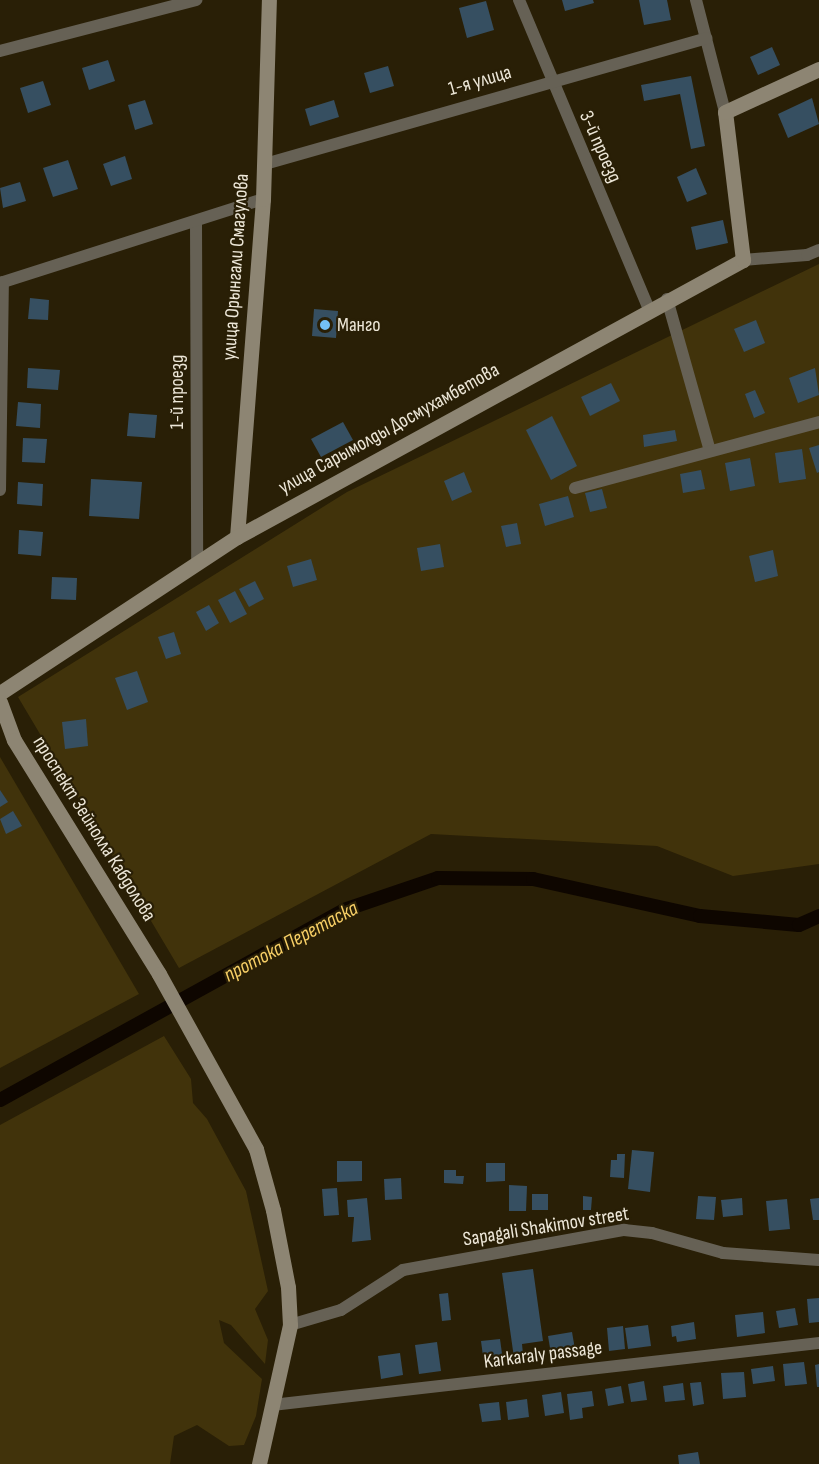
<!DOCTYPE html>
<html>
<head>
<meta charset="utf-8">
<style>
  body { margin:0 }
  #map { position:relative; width:819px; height:1464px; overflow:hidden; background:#291f06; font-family:"Sofia Sans Condensed",sans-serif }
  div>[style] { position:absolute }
  .green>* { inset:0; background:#41330b }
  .canal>* { height:14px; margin:-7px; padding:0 7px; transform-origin:7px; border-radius:7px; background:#0e0600 }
  .building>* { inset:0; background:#364f61 }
  .street>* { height:12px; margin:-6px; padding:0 6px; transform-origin:6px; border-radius:6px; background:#666155 }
  .secondary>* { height:15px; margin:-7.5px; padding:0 7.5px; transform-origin:7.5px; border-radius:7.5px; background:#8d8573 }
  .dots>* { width:16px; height:16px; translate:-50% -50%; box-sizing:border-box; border:3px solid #291f06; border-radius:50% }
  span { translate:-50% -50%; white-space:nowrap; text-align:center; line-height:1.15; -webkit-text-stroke:4.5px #291f06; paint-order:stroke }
  .street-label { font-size:20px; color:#ede7d8 }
  .poi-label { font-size:20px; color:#ede7d8 }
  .left { translate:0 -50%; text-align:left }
  .water-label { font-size:21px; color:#f7cf66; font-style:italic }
</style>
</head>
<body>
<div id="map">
  <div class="green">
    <div style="clip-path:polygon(819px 264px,819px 864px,733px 876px,657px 846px,431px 834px,179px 968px,18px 697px,347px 492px)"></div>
    <div style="clip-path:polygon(0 757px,139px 994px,0 1068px)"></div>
    <div style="clip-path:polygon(164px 1036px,191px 1079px,193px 1103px,207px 1119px,246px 1191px,268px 1291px,255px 1309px,268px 1340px,265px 1364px,231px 1325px,219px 1320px,224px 1343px,262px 1379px,256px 1416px,244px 1445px,229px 1446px,197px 1425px,174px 1436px,170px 1464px,0 1464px,0 1125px)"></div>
  </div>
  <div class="canal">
    <div style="left:0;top:1100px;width:393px;rotate:-28.9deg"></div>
    <div style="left:344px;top:910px;width:99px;rotate:-18.8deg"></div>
    <div style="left:438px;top:878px;width:95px;rotate:0.6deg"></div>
    <div style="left:533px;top:879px;width:171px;rotate:12.5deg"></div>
    <div style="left:700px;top:916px;width:99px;rotate:5.2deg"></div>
    <div style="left:799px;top:925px;width:22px;rotate:-24deg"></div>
  </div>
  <div class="building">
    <div style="clip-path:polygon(562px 0,593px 0,594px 3px,565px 11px)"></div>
    <div style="clip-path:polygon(639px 0,667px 0,671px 20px,644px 25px)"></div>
    <div style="clip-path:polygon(486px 1px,494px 30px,467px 38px,459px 8px)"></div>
    <div style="clip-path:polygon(772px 47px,780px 65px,758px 75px,750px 57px)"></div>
    <div style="clip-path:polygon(108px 60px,115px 81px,89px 90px,82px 68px)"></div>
    <div style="clip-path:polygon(388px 66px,394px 86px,370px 93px,364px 73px)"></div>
    <div style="clip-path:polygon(691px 76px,705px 146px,691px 149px,680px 94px,644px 101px,641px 85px)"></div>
    <div style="clip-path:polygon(43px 81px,51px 105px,28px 113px,20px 88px)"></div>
    <div style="clip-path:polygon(812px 98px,819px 124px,788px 138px,778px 114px)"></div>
    <div style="clip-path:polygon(145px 100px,153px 124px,135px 130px,128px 105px)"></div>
    <div style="clip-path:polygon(334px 100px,339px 117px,310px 126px,305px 109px)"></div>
    <div style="clip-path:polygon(125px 156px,132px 179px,111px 186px,103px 164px)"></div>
    <div style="clip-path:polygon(68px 160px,78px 189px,53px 197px,43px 168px)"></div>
    <div style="clip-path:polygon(696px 168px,707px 194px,687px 202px,677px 177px)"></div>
    <div style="clip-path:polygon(20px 182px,26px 201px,3px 208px,0 188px)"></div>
    <div style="clip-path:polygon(723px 220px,728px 243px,696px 250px,691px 227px)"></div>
    <div style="clip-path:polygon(30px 298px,49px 300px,48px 320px,28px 319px)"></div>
    <div style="clip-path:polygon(314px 309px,338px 311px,336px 338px,312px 336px)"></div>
    <div style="clip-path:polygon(756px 320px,765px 343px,744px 352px,734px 329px)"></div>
    <div style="clip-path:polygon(28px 368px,60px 370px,58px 390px,27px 388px)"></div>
    <div style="clip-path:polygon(815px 368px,819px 395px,798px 403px,789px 378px)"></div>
    <div style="clip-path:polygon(611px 383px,620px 401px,590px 416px,581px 397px)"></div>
    <div style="clip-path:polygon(755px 390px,765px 413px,754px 418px,745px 394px)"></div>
    <div style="clip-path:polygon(18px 402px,41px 404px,40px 428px,16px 426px)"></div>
    <div style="clip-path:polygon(129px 413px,157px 415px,155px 438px,127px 436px)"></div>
    <div style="clip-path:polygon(552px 416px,577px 466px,551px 480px,526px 430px)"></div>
    <div style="clip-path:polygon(343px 422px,353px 440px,321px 457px,311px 439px)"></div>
    <div style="clip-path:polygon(675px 430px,677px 441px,644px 447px,643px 435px)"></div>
    <div style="clip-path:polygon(23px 438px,47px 439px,45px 463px,22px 462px)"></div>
    <div style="clip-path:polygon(819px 445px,819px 472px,817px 473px,809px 448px)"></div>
    <div style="clip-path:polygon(802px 449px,806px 479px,779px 483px,775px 453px)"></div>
    <div style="clip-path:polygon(750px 458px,755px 486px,730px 491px,725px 463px)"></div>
    <div style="clip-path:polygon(701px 470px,705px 489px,683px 493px,680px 474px)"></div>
    <div style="clip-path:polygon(464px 472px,472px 492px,452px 501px,444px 481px)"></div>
    <div style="clip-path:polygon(91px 479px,142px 482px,139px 519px,89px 516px)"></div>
    <div style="clip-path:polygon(18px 482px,43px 484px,42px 506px,17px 504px)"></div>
    <div style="clip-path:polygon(602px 489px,607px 508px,590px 512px,585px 493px)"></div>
    <div style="clip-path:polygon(568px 496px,574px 517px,545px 526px,539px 504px)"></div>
    <div style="clip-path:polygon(517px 523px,521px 544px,506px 547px,501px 526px)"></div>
    <div style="clip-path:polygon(19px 530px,43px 532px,41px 556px,18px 554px)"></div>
    <div style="clip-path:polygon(440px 544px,444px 567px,421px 571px,417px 548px)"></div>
    <div style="clip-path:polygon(773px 550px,778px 576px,755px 582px,749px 556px)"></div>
    <div style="clip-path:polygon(311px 559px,317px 580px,293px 587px,287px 566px)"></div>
    <div style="clip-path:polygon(52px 577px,77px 578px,76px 600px,51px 599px)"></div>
    <div style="clip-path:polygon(255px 581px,264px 599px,249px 607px,239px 589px)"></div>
    <div style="clip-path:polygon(235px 591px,247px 614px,230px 623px,218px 600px)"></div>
    <div style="clip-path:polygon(209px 605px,219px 623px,206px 631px,196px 612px)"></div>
    <div style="clip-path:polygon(174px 632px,181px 654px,166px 659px,158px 637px)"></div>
    <div style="clip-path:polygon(137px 671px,148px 702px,127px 710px,115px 678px)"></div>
    <div style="clip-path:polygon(86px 719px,88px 746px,65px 749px,62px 722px)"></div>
    <div style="clip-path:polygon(0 790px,8px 802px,0 807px)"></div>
    <div style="clip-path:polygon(13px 811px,22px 826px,6px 834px,0 819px)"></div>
    <div style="clip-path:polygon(632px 1150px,654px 1152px,650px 1192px,628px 1189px)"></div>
    <div style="clip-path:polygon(617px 1154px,625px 1154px,624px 1178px,610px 1177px,611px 1160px,617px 1160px)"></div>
    <div style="clip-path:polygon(337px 1161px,362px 1161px,362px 1181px,337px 1182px)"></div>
    <div style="clip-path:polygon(486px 1163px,505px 1163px,505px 1181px,486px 1182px)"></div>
    <div style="clip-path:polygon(444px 1170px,456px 1170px,456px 1176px,464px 1176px,463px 1184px,444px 1183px)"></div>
    <div style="clip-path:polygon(401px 1178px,402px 1199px,385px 1200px,384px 1179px)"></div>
    <div style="clip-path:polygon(509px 1185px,527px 1186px,526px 1211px,509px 1211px)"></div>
    <div style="clip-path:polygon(337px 1188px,339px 1215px,324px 1216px,322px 1189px)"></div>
    <div style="clip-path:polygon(532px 1194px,548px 1194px,548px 1210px,532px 1210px)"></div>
    <div style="clip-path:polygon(583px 1196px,592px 1197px,591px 1210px,583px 1210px)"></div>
    <div style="clip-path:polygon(698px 1196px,716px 1197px,714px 1220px,696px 1219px)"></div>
    <div style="clip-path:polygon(367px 1198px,371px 1240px,352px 1242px,354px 1217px,348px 1217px,347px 1200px)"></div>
    <div style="clip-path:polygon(742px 1198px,743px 1215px,723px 1217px,721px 1200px)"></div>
    <div style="clip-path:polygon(819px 1198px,819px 1220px,813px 1220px,810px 1199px)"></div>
    <div style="clip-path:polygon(787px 1199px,790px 1229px,769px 1231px,766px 1201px)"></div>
    <div style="clip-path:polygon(533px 1269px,543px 1341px,522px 1344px,524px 1364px,515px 1365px,502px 1273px)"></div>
    <div style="clip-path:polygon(448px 1293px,451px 1320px,442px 1321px,439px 1294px)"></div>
    <div style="clip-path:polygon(819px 1298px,819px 1322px,809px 1323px,807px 1299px)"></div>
    <div style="clip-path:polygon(795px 1308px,798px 1325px,779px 1328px,776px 1311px)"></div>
    <div style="clip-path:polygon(763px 1312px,765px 1333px,737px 1337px,735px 1315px)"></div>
    <div style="clip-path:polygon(694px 1322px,696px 1339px,677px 1342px,676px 1336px,672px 1337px,671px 1326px)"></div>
    <div style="clip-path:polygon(648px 1325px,651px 1346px,628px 1349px,625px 1328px)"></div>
    <div style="clip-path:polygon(623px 1326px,625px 1349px,609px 1351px,607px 1328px)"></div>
    <div style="clip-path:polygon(572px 1332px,576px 1355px,552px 1360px,548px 1336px)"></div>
    <div style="clip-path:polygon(500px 1339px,503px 1361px,484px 1364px,481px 1341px)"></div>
    <div style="clip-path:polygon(437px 1342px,441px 1371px,419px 1374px,415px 1345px)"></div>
    <div style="clip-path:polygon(400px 1353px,403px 1375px,381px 1379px,378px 1356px)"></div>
    <div style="clip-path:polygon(804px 1362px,807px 1384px,785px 1386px,783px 1364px)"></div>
    <div style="clip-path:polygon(819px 1364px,819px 1387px,817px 1387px,815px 1365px)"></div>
    <div style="clip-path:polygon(773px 1366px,775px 1381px,753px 1384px,751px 1369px)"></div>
    <div style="clip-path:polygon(744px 1372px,746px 1397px,723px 1399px,721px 1373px)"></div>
    <div style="clip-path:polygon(644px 1381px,647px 1400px,631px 1402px,628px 1384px)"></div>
    <div style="clip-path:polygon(701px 1382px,704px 1404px,693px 1406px,690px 1383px)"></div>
    <div style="clip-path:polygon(683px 1383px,685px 1400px,665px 1402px,663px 1386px)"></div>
    <div style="clip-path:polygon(621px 1386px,624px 1403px,608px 1406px,605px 1389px)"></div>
    <div style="clip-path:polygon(592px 1391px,594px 1406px,582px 1408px,583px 1418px,570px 1420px,567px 1394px)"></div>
    <div style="clip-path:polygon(561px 1392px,564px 1413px,545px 1416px,542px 1395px)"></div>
    <div style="clip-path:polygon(527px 1399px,529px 1417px,508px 1420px,506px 1402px)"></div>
    <div style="clip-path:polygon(499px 1402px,501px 1420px,482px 1422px,479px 1404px)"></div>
    <div style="clip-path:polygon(698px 1452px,700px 1464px,679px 1464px,678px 1455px)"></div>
  </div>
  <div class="street">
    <div style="left:519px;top:0;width:335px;rotate:67.2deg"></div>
    <div style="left:696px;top:0;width:116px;rotate:75.5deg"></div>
    <div style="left:0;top:51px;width:203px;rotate:-14.6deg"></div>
    <div style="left:265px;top:164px;width:459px;rotate:-15.9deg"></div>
    <div style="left:196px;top:221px;width:342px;rotate:89.8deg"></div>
    <div style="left:743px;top:260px;width:64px;rotate:-4.5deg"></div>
    <div style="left:807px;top:255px;width:13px;rotate:-23deg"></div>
    <div style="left:0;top:283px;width:276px;rotate:-17.7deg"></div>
    <div style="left:667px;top:299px;width:158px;rotate:74.2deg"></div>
    <div style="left:575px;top:488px;width:253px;rotate:-15.1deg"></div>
    <div style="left:0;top:490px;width:208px;rotate:-89.2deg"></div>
    <div style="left:290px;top:1325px;width:53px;rotate:-16.4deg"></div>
    <div style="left:341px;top:1310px;width:74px;rotate:-32.8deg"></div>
    <div style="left:403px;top:1270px;width:225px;rotate:-10.3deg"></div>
    <div style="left:624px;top:1230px;width:28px;rotate:6deg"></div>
    <div style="left:652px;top:1233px;width:74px;rotate:15.7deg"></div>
    <div style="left:723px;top:1253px;width:96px;rotate:4.2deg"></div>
    <div style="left:272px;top:1405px;width:551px;rotate:-6.47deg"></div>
  </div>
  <div class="secondary">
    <div style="left:237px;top:537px;width:339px;rotate:-85.6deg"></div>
    <div style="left:263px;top:199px;width:199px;rotate:-88.3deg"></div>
    <div style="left:0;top:693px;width:284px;rotate:-33.4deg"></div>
    <div style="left:237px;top:537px;width:577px;rotate:-28.7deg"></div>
    <div style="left:743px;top:260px;width:149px;rotate:-96.9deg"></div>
    <div style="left:725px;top:112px;width:103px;rotate:-24.6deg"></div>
    <div style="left:0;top:702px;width:40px;rotate:69.8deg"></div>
    <div style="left:14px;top:740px;width:275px;rotate:58.2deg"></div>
    <div style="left:159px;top:974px;width:200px;rotate:61deg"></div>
    <div style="left:256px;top:1149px;width:63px;rotate:74.4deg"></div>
    <div style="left:273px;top:1210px;width:78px;rotate:79deg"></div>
    <div style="left:288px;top:1287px;width:38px;rotate:87deg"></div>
    <div style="left:290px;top:1325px;width:142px;rotate:102.6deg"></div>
  </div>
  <div class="dots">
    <div style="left:325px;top:325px;background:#73c1f6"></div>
  </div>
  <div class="street-label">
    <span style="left:480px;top:81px;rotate:-16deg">1-я улица</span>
    <span style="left:600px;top:147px;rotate:66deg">3-й проезд</span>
    <span style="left:236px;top:267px;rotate:-86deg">улица Орынгали Смагулова</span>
    <span style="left:177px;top:392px;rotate:-90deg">1-й проезд</span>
    <span style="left:389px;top:429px;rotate:-29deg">улица Сарымолды Досмухамбетова</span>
    <span style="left:94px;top:829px;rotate:58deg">проспект Зейнолла Кабдолова</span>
    <span style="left:546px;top:1227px;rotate:-9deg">Sapagali Shakimov street</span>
    <span style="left:543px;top:1355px;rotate:-7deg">Karkaraly passage</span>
  </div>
  <div class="poi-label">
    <span class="left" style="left:337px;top:325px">Манго</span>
  </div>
  <div class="water-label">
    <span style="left:291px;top:942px;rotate:-28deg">протока Перетаска</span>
  </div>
</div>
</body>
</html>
